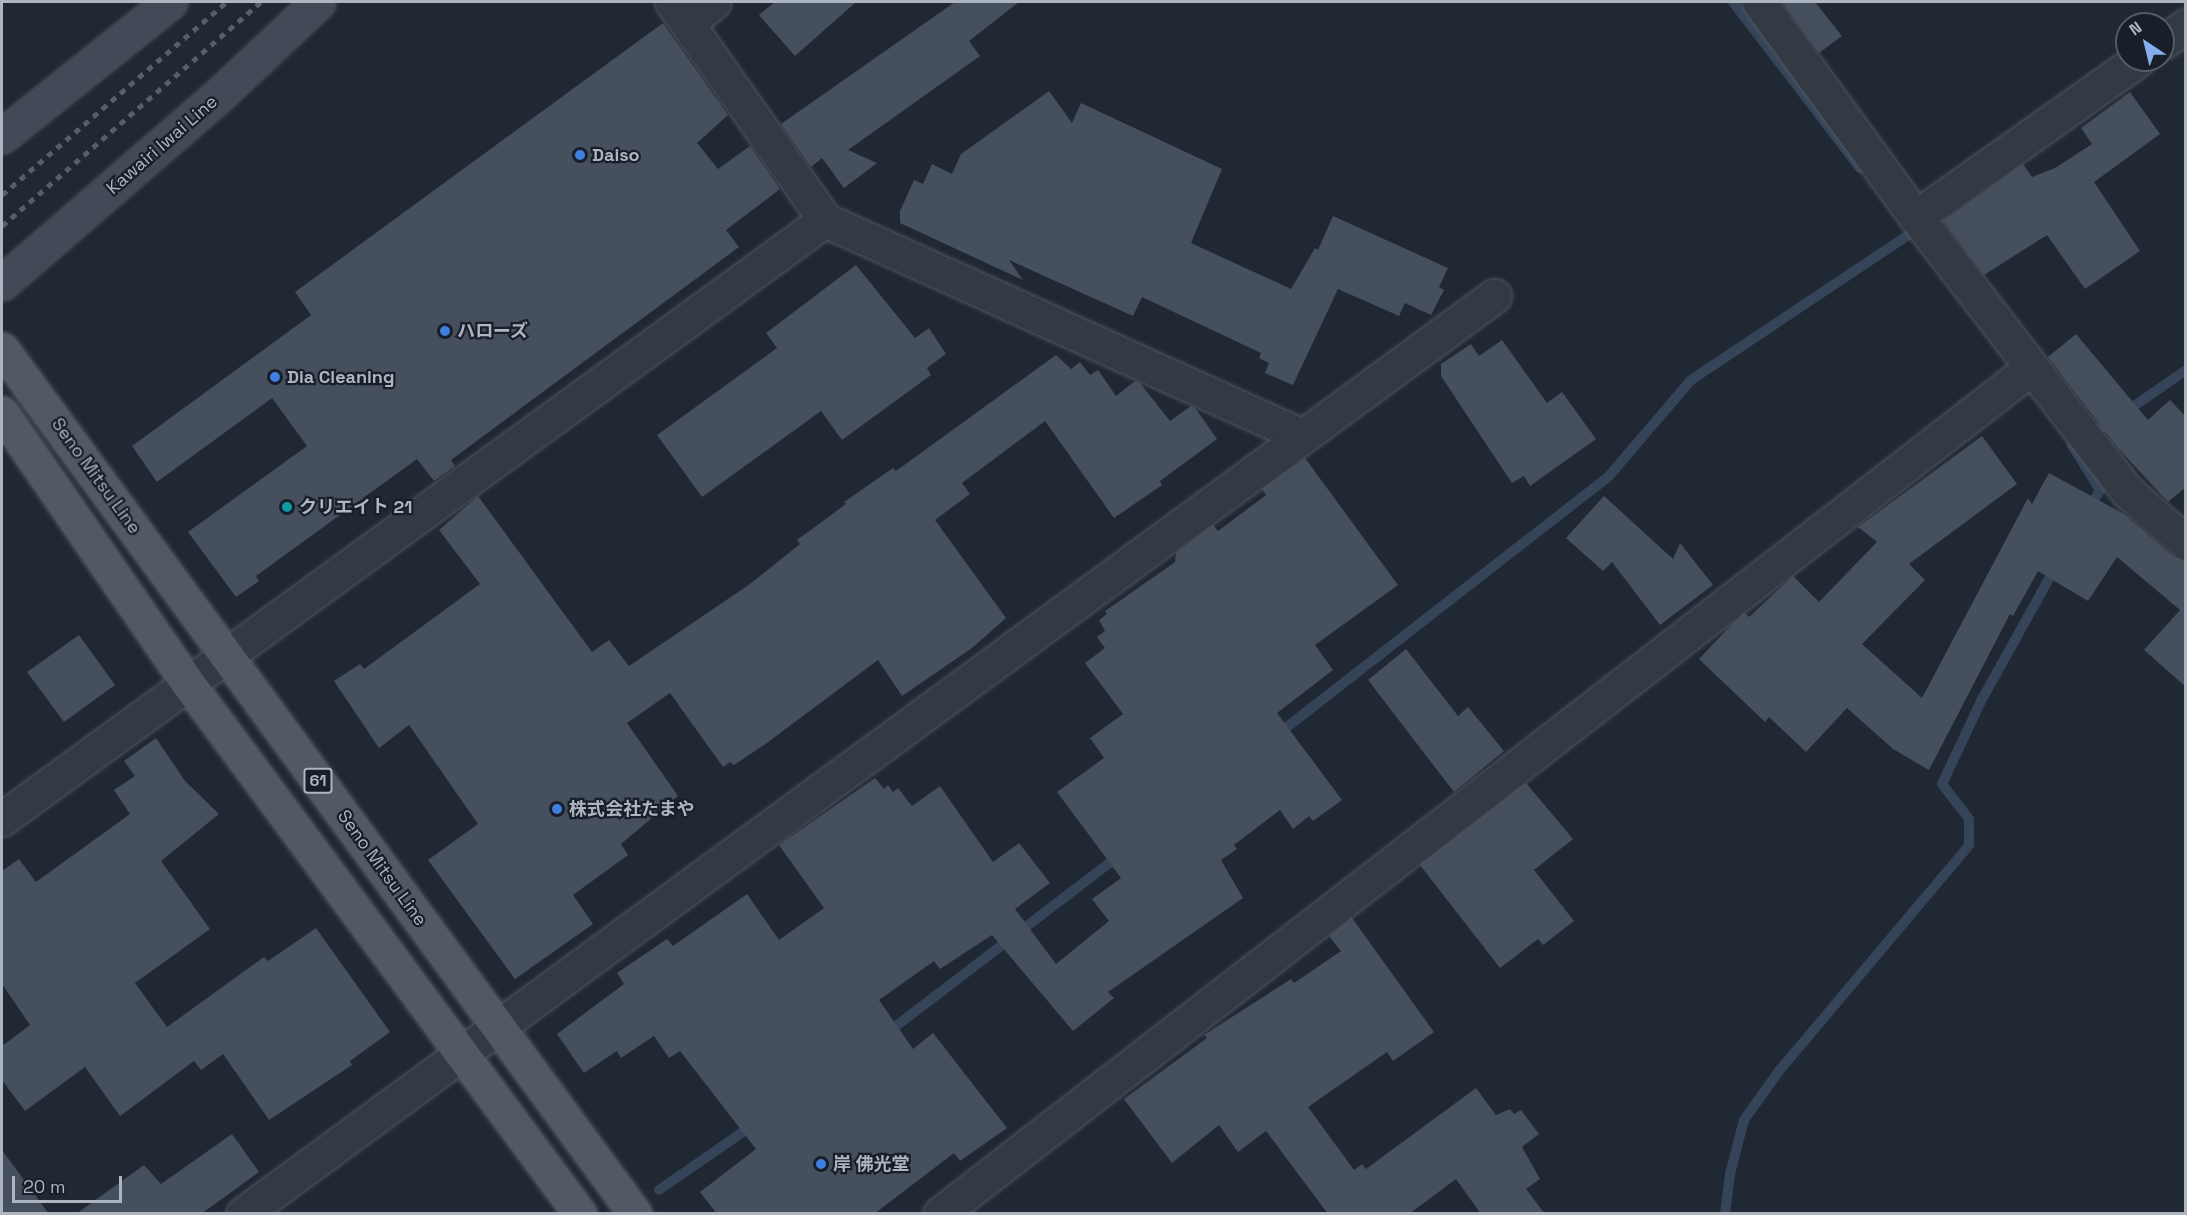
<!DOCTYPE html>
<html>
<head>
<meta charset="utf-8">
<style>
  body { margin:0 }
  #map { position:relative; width:2187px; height:1215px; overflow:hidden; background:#202833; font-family:"Space Grotesk","Noto Sans JP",sans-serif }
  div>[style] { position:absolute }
  .stream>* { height:10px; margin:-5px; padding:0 5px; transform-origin:5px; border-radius:5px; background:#354459 }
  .building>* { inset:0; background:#464f5d }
  .roads { filter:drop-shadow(0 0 2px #4e555f) drop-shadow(0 0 2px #4e555f) }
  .street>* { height:33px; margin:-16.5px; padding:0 16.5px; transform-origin:16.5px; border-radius:16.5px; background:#333a44 }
  .secondary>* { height:33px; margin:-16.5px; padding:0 16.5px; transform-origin:16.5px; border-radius:16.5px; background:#424a57 }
  .primary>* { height:33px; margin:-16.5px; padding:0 16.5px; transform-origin:16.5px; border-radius:16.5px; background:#515964 }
  .rail>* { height:4.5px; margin-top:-2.25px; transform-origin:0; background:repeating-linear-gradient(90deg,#555e6b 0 6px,transparent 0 12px) }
  .dots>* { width:16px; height:16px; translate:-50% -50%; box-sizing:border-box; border:3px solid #191f29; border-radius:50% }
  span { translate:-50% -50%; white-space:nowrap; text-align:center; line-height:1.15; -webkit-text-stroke:4.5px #191f29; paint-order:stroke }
  .shield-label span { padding:2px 4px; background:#191f29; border:2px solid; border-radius:4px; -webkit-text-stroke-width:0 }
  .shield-label { font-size:16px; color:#adb5c1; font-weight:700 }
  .street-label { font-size:18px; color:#adb5c1 }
  .poi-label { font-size:18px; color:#adb5c1; font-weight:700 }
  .left { translate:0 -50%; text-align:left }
  .frame { position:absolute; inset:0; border:3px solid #adb5c1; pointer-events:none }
  .north { position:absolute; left:2115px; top:12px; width:60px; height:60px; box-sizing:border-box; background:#191f29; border:2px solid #545b66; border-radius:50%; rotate:325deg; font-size:16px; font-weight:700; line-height:24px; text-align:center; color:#adb5c1 }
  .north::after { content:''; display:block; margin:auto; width:21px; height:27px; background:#85aeef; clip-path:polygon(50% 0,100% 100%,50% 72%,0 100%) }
  .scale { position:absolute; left:12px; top:1176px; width:110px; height:27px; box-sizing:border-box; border:3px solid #adb5c1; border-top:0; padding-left:8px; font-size:18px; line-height:21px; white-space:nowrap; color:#adb5c1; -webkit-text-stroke:4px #191f29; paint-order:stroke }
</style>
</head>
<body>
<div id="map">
  <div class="stream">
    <div style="left:1733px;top:2px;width:209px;rotate:52.6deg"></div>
    <div style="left:2089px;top:437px;width:118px;rotate:-34.6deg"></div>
    <div style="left:2072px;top:445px;width:53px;rotate:58.1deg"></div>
    <div style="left:2100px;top:490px;width:22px;rotate:120deg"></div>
    <div style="left:1278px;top:734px;width:420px;rotate:-37.9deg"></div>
    <div style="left:1609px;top:476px;width:126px;rotate:-49.5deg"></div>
    <div style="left:1691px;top:380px;width:263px;rotate:-33.7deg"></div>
    <div style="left:887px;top:1033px;width:293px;rotate:-37.4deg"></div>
    <div style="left:659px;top:1190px;width:114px;rotate:-34.7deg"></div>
    <div style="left:1725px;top:1214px;width:40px;rotate:-82.9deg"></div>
    <div style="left:1730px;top:1174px;width:56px;rotate:-75.5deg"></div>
    <div style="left:1744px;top:1120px;width:60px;rotate:-54.5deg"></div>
    <div style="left:1779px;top:1071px;width:295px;rotate:-49.9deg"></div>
    <div style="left:1969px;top:845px;width:26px;rotate:-90deg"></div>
    <div style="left:1969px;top:819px;width:44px;rotate:-127.6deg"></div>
    <div style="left:1942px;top:784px;width:92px;rotate:-64.8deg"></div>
    <div style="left:1981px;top:701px;width:154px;rotate:-60.9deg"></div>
  </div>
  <div class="building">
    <div style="clip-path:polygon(775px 2px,856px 2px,795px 56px,759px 15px)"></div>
    <div style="clip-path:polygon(955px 2px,1019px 2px,969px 41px,980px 56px,848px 150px,877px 163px,844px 188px,822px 158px,811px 167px,781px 124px)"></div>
    <div style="clip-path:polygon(1782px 2px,1815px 2px,1842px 36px,1819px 53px)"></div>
    <div style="clip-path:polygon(663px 23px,728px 115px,697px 143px,718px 169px,750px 146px,780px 189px,726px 230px,739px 247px,451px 460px,455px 466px,434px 481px,417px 459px,256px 576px,259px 581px,236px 597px,188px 532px,307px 446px,272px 398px,157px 482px,132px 446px,311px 315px,295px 292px)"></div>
    <div style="clip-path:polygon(1049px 91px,1072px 123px,1081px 103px,1222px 169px,1191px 243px,1291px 289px,1315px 248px,1318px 250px,1333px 216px,1448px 268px,1439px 287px,1444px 290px,1431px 315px,1405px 303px,1399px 316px,1338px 289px,1293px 385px,1265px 373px,1269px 363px,1259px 358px,1261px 353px,1142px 297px,1133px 316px,1009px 260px,1023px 280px,900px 223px,900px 211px,914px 180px,923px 184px,932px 164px,952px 174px,961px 154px)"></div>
    <div style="clip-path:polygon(2130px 92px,2160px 134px,2094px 182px,2140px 251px,2085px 289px,2047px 235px,1984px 275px,1943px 221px,2023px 164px,2032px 177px,2055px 168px,2092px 144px,2081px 128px)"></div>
    <div style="clip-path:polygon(856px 265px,915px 338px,929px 328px,946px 354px,927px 368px,931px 375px,842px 440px,821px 411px,702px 497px,657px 435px,777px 348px,766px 333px)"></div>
    <div style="clip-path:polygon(2076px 334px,2148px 420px,2170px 400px,2186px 417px,2186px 487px,2168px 502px,2118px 448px,2048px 357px)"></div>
    <div style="clip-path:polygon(1502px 340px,1547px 403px,1562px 392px,1596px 439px,1530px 486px,1524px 476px,1512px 483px,1441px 376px,1441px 364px,1471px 344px,1479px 356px)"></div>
    <div style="clip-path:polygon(1056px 355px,1071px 369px,1080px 362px,1090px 375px,1098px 370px,1116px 396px,1135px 381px,1140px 383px,1170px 421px,1191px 406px,1196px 409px,1217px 439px,1160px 481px,1162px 485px,1114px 518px,1045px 421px,962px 483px,970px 494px,935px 520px,1006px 618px,972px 648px,902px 696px,878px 660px,764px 745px,734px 765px,730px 762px,723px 767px,670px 693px,627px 723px,678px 796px,621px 844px,628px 855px,573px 895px,593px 924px,515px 979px,428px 860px,478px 824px,409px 725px,379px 748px,334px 681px,360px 664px,364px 669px,480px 584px,439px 530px,478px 496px,592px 652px,609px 640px,629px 666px,750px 584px,800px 544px,797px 540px,846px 504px,844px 502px,893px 468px,896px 471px)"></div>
    <div style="clip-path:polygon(1982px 436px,2017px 484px,1909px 564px,1925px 580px,1862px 644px,1922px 698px,2028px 498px,2032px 504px,2049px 473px,2124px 514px,2174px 557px,2186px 561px,2186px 687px,2144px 650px,2180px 610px,2117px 557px,2088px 601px,2038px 571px,2013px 616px,2010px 614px,1929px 770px,1893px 749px,1847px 708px,1806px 752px,1769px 717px,1765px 722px,1699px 659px,1733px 623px,1745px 613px,1749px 617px,1793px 576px,1819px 602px,1877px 542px,1858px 527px)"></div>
    <div style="clip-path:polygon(1305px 458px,1398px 585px,1315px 645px,1333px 670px,1277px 713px,1342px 800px,1313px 821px,1309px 816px,1293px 829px,1280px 810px,1234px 845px,1237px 849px,1221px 860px,1243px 898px,1108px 992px,1114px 998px,1073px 1031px,992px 935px,940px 969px,934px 961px,879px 1000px,913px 1049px,933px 1033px,1007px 1128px,960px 1161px,954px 1153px,874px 1214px,717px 1214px,700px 1192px,756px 1149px,680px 1051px,669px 1058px,654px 1036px,621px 1058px,617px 1051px,584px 1073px,557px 1034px,624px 984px,617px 973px,667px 939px,673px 946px,747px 894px,779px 940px,824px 908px,779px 845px,875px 778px,884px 789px,888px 785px,893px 792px,898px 788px,912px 806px,940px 786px,993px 862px,1019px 843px,1050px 883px,1015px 909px,1056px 964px,1109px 921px,1092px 899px,1121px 878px,1057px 792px,1104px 758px,1090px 738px,1123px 714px,1085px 663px,1105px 648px,1097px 637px,1105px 631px,1099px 620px,1107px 614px,1105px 611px,1175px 562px,1176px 553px,1213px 525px,1218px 531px,1266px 495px,1262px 489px)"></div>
    <div style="clip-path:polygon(1604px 496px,1673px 559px,1680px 543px,1713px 585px,1660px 625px,1612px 562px,1603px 571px,1566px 538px)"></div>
    <div style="clip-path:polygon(79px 635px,115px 685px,64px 722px,27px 672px)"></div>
    <div style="clip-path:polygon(1406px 649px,1458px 716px,1468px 707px,1504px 751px,1454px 792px,1368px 680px)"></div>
    <div style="clip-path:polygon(156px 738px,185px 781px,219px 814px,161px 861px,210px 929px,135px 983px,167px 1027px,264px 957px,268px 961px,316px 928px,390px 1032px,350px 1061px,352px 1065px,269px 1120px,223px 1054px,201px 1070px,194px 1061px,120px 1116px,85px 1067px,25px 1111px,2px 1080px,2px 1046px,30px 1025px,2px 984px,2px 871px,19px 859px,36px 882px,130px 814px,114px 790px,135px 776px,124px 761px)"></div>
    <div style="clip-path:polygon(1526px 783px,1573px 839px,1534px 870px,1574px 921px,1543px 945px,1538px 939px,1500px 968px,1420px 865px)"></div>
    <div style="clip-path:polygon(1352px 918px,1434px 1032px,1393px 1061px,1387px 1052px,1308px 1107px,1354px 1170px,1362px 1164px,1366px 1169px,1476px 1088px,1496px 1115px,1510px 1109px,1514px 1114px,1521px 1110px,1539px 1134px,1522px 1147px,1540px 1179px,1526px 1189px,1545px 1214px,1481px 1214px,1456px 1179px,1409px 1214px,1328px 1214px,1266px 1131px,1238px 1152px,1219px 1125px,1172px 1163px,1124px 1099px,1207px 1038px,1204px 1035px,1291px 979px,1294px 983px,1341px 951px,1329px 936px)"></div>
    <div style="clip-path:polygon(232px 1134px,259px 1172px,201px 1214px,76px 1214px,144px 1165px,161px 1184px)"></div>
    <div style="clip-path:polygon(2px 1150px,49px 1214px,2px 1214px)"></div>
  </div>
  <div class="roads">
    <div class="street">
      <div style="left:672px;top:2px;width:266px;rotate:54.9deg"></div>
      <div style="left:825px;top:220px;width:521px;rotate:24.35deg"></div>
      <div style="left:1759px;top:2px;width:266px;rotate:53.9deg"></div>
      <div style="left:1916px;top:217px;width:347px;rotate:52.4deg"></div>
      <div style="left:2128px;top:492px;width:77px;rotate:41.3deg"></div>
      <div style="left:688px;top:23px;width:33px;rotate:-39deg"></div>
      <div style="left:2163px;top:42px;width:28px;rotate:-35deg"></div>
      <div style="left:1916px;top:217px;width:272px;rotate:-35.3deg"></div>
      <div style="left:2px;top:819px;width:1018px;rotate:-36.05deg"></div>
      <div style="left:243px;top:1214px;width:1552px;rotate:-36.27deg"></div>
      <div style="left:940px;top:1214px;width:1381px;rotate:-37.79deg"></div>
    </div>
    <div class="secondary">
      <div style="left:2px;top:136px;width:215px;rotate:-38.6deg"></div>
      <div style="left:2px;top:283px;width:286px;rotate:-40.9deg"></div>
      <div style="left:218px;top:96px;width:137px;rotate:-43.2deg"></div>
    </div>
    <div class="primary">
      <div style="left:2px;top:349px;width:1072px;rotate:53.8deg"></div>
      <div style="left:2px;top:413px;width:326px;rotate:55.5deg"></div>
      <div style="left:187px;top:682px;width:661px;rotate:53.55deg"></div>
    </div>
  </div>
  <div class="rail">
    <div style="left:2px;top:195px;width:296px;rotate:-40.7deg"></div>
    <div style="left:2px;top:226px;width:342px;rotate:-40.9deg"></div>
  </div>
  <div class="dots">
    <div style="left:580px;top:155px;background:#3f7fe0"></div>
    <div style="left:445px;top:331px;background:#3f7fe0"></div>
    <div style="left:275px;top:377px;background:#3f7fe0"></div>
    <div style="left:287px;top:507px;background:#0f9aa8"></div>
    <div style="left:557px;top:809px;background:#3f7fe0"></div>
    <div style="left:821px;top:1164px;background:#3f7fe0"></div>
  </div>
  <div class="shield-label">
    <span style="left:318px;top:781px">61</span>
  </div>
  <div class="street-label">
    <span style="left:162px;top:145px;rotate:-41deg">Kawairi Iwai Line</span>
    <span style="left:96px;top:476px;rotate:54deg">Seno Mitsu Line</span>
    <span style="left:382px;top:868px;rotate:54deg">Seno Mitsu Line</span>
  </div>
  <div class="poi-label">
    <span class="left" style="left:592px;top:155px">Daiso</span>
    <span class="left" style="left:457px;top:331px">ハローズ</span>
    <span class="left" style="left:287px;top:377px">Dia Cleaning</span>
    <span class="left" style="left:299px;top:507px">クリエイト 21</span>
    <span class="left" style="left:569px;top:809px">株式会社たまや</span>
    <span class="left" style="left:833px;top:1164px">岸 佛光堂</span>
  </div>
  <div class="frame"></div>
  <div class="north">N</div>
  <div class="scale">20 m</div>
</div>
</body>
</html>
